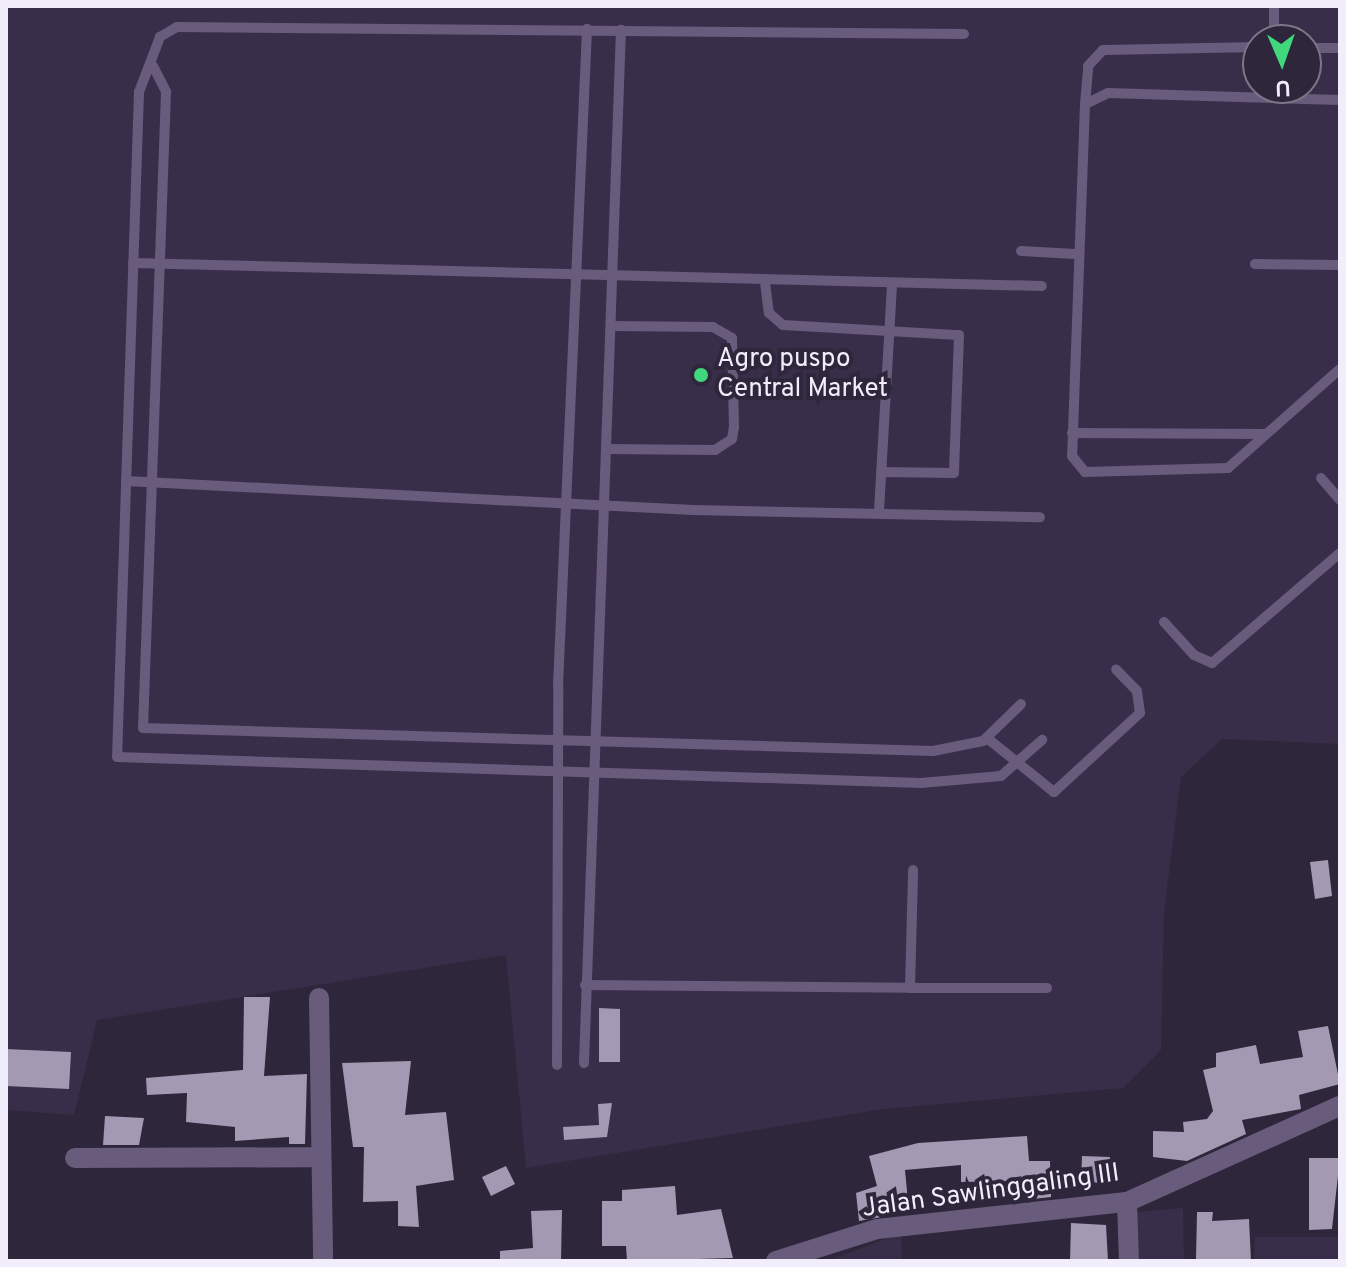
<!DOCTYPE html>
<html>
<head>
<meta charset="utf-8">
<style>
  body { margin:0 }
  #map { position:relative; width:1346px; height:1267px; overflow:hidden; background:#2e263a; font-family:Overpass,sans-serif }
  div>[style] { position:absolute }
  .built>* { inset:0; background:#392e49 }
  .building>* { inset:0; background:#a399b2 }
  .service>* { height:10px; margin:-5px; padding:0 5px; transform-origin:5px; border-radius:5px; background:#685b7c }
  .minor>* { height:20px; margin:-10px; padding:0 10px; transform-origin:10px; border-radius:10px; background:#685b7c }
  .dots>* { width:22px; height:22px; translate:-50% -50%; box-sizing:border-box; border:4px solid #2e263a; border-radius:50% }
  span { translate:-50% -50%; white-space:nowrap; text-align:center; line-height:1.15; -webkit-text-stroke:8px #2e263a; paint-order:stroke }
  .poi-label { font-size:26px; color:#f2edfb }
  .left { translate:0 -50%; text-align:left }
  .street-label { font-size:26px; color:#f2edfb }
  .frame { position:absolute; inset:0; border:8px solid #f2edfb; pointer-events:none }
  .north { position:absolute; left:1242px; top:24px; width:80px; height:80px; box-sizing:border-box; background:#2e263a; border:2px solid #7c7687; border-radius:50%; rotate:178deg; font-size:22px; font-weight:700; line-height:32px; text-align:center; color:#f2edfb }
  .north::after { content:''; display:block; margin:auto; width:28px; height:36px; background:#41d77c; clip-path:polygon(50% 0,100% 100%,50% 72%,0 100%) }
</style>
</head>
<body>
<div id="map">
  <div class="built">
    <div style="clip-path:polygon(evenodd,6px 6px,1340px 6px,1340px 744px,1222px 739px,1181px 777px,1164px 912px,1161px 1050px,1123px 1088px,884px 1109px,526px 1168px,506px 955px,97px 1020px,74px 1115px,6px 1110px,6px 6px,1258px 40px,1306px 40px,1306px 88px,1258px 88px,1258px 40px)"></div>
    <div style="clip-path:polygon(1183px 1208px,1184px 1261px,1120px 1261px,1122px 1213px)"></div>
    <div style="clip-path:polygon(901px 1233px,902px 1261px,828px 1261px)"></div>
    <div style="clip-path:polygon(1255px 1237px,1340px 1237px,1340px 1261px,1254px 1261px)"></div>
  </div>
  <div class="building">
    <div style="clip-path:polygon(1328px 860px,1332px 896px,1315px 899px,1310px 862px)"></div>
    <div style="clip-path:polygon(244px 997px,270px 997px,264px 1076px,307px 1074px,305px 1144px,289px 1144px,289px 1137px,235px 1141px,235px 1127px,186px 1122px,187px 1093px,147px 1095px,146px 1078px,243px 1070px)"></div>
    <div style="clip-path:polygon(599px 1008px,620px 1009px,620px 1062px,599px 1062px)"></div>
    <div style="clip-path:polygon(1328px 1026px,1340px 1084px,1299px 1095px,1301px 1109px,1242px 1120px,1246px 1134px,1187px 1161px,1153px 1157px,1153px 1131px,1184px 1132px,1183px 1122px,1207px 1119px,1213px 1111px,1203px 1070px,1216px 1067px,1216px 1053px,1256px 1045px,1260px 1064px,1303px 1057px,1298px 1031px)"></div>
    <div style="clip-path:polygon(6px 1049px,71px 1052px,69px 1089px,6px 1086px)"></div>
    <div style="clip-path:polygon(411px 1061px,405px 1115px,446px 1112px,454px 1180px,416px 1186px,419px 1227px,398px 1226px,398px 1201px,363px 1202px,364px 1147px,353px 1147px,342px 1063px)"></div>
    <div style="clip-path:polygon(612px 1103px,607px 1137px,564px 1140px,563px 1127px,599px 1125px,598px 1104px)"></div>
    <div style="clip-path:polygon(105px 1116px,144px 1118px,139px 1145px,103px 1145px)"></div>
    <div style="clip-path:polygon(1027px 1136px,1029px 1161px,1050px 1161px,1051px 1197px,1033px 1199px,1032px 1184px,1012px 1181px,961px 1182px,961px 1165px,905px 1170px,909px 1212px,859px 1221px,856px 1193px,877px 1186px,869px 1156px,918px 1143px)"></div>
    <div style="clip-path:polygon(1082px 1156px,1110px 1157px,1108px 1183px,1081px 1182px)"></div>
    <div style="clip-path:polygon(1309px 1158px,1340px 1158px,1332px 1229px,1309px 1230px)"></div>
    <div style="clip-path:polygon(506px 1166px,515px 1184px,491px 1196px,482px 1177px)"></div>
    <div style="clip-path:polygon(675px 1186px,677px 1215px,721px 1209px,733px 1258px,627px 1261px,626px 1246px,602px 1246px,602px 1201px,622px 1201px,622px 1190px)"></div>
    <div style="clip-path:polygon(562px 1210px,561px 1261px,500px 1261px,500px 1251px,533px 1248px,531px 1211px)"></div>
    <div style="clip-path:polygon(1197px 1212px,1213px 1212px,1212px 1221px,1249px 1219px,1251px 1261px,1196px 1259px)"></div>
    <div style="clip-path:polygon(1071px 1223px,1106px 1225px,1108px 1261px,1070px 1261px)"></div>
  </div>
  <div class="service">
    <div style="left:964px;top:34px;width:787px;rotate:-179.49deg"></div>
    <div style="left:177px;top:27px;width:20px;rotate:150deg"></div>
    <div style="left:160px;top:37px;width:59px;rotate:110.9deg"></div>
    <div style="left:139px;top:92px;width:665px;rotate:91.89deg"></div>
    <div style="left:117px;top:757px;width:804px;rotate:1.85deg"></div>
    <div style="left:921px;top:783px;width:80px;rotate:-5deg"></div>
    <div style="left:1001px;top:776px;width:55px;rotate:-41.3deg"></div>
    <div style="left:1274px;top:40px;width:34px;rotate:-90deg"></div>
    <div style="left:1306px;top:48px;width:34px"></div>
    <div style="left:153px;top:66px;width:29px;rotate:63deg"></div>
    <div style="left:166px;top:92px;width:636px;rotate:92.07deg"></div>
    <div style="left:143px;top:728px;width:790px;rotate:1.67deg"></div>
    <div style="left:933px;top:751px;width:51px;rotate:-11.3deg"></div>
    <div style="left:983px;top:741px;width:53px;rotate:-44.2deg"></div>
    <div style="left:1340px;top:100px;width:232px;rotate:-178.3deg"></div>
    <div style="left:1108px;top:93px;width:25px;rotate:154deg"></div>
    <div style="left:1085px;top:104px;width:352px;rotate:92.1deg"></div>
    <div style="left:1072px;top:456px;width:21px;rotate:51deg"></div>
    <div style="left:1085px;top:472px;width:143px;rotate:-1.6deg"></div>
    <div style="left:1228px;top:468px;width:149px;rotate:-41.5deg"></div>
    <div style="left:1085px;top:104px;width:38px;rotate:-85deg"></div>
    <div style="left:1088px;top:66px;width:22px;rotate:-47deg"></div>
    <div style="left:1103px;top:50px;width:155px;rotate:-1.1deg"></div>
    <div style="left:1021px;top:251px;width:54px;rotate:3.2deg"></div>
    <div style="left:133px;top:263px;width:909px;rotate:1.45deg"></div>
    <div style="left:1255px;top:264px;width:85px;rotate:0.7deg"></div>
    <div style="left:765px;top:282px;width:31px;rotate:83deg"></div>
    <div style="left:769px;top:313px;width:18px;rotate:41deg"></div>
    <div style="left:783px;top:325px;width:176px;rotate:3.3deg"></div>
    <div style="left:959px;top:335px;width:138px;rotate:92.1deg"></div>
    <div style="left:954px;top:473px;width:73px;rotate:-179.2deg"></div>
    <div style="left:1072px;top:433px;width:194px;rotate:0.3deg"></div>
    <div style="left:607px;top:449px;width:108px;rotate:0.5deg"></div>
    <div style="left:715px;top:450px;width:20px;rotate:-33deg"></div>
    <div style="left:732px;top:439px;width:12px;rotate:-81deg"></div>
    <div style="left:734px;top:427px;width:89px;rotate:-91.3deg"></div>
    <div style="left:732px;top:338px;width:22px;rotate:-150deg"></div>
    <div style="left:713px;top:327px;width:102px;rotate:-179.4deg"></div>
    <div style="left:1321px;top:478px;width:29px;rotate:49deg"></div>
    <div style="left:126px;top:481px;width:568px;rotate:2.93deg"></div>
    <div style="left:693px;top:510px;width:347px;rotate:1.2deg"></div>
    <div style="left:879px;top:511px;width:227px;rotate:-86.7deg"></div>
    <div style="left:1164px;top:622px;width:45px;rotate:47.7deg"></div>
    <div style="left:1194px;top:655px;width:20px;rotate:24deg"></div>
    <div style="left:1212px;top:663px;width:169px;rotate:-40.7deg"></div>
    <div style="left:987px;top:738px;width:86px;rotate:38.9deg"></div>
    <div style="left:1054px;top:792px;width:117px;rotate:-42.6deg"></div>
    <div style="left:1140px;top:713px;width:22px;rotate:-98deg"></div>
    <div style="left:1137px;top:691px;width:30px;rotate:-134deg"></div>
    <div style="left:585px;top:985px;width:325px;rotate:0.5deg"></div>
    <div style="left:910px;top:988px;width:118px;rotate:-88.5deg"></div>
    <div style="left:910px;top:988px;width:137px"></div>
    <div style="left:584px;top:1063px;width:1034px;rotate:-87.95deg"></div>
    <div style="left:557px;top:1065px;width:379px;rotate:-89.8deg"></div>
    <div style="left:558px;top:686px;width:658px;rotate:-87.47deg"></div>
  </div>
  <div class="minor">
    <div style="left:319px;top:998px;width:263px;rotate:89.1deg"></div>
    <div style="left:75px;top:1158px;width:243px;rotate:-0.2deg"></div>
    <div style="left:1127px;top:1202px;width:59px;rotate:88.1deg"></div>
    <div style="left:776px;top:1261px;width:106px;rotate:-17.6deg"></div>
    <div style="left:877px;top:1229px;width:251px;rotate:-6.2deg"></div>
    <div style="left:1127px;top:1202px;width:234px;rotate:-24.3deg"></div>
  </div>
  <div class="dots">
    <div style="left:701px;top:375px;background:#41d77c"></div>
  </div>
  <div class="poi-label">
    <span class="left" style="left:717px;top:375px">Agro puspo<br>Central Market</span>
  </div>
  <div class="street-label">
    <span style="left:991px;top:1192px;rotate:-8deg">Jalan Sawlinggaling III</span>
  </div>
  <div class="frame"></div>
  <div class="north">U</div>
</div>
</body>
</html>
